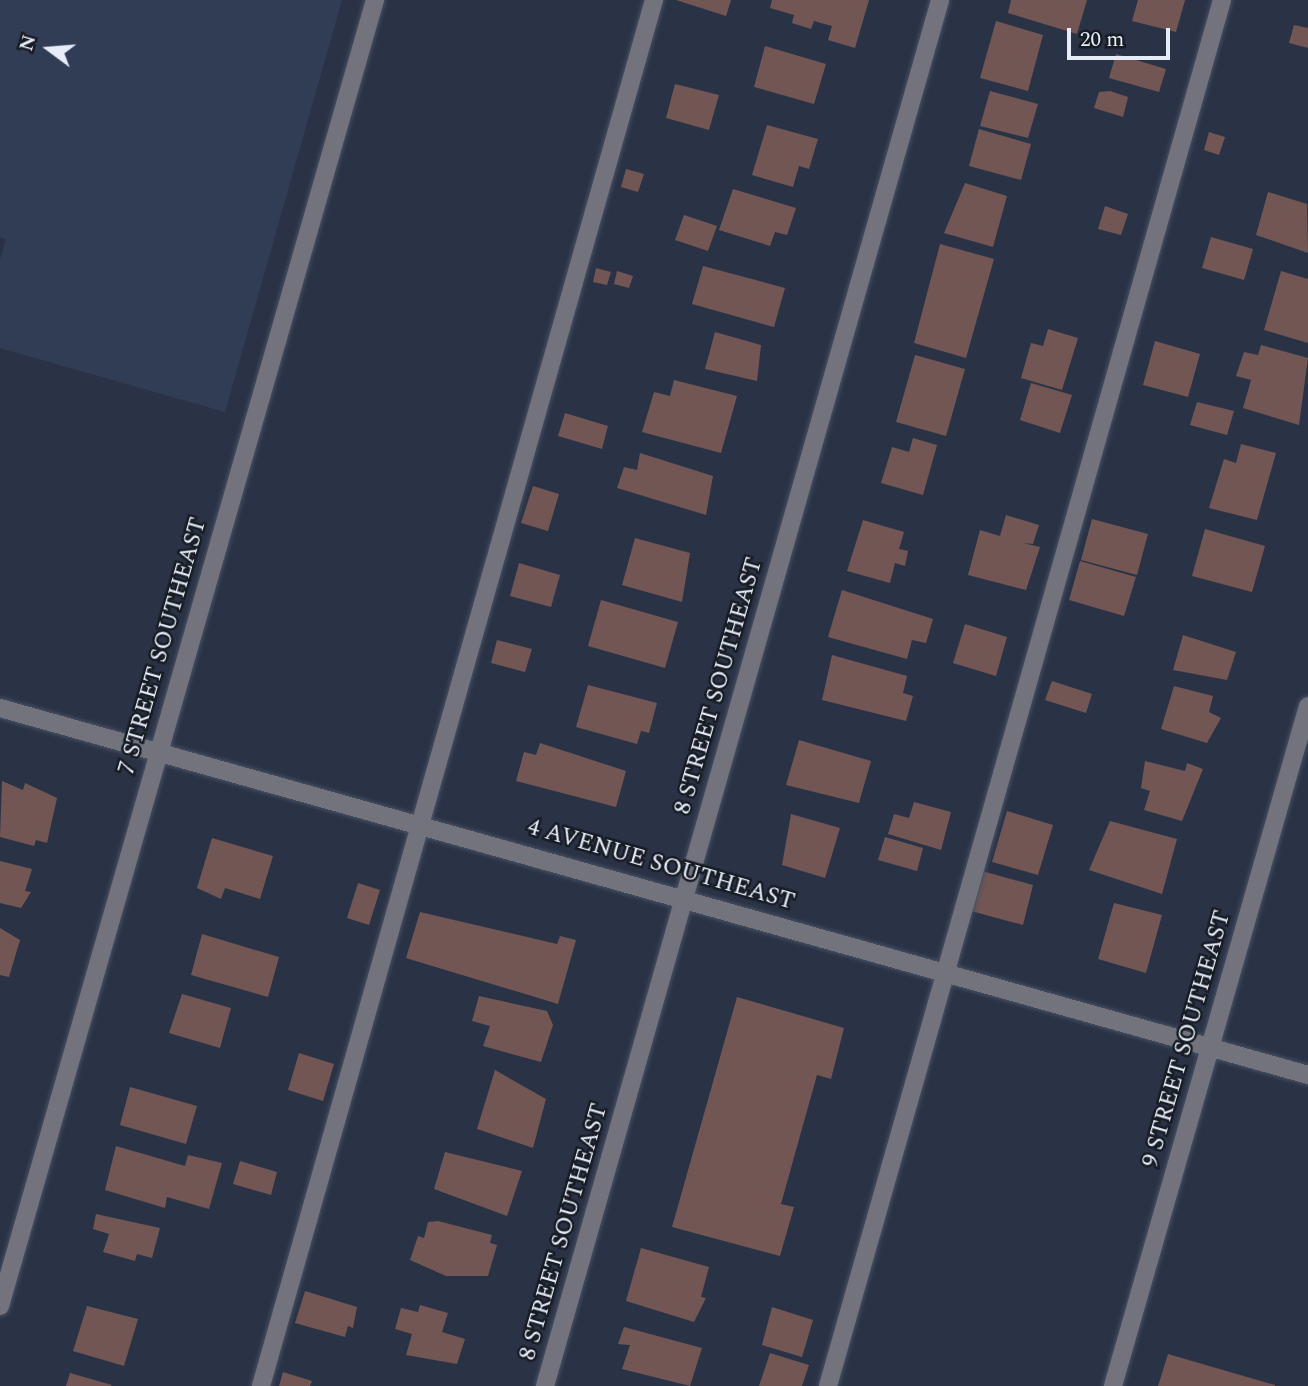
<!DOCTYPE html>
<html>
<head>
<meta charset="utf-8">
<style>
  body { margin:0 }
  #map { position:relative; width:1308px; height:1386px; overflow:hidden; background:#2a3346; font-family:Spectral,serif }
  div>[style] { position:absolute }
  .built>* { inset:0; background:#313c55 }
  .building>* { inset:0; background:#715653 }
  .roads { filter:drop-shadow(0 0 2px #485163) drop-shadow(0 0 2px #485163) }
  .minor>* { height:18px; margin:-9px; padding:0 9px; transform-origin:9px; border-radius:9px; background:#73737e }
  span { translate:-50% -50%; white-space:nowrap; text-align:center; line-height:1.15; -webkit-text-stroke:5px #171b24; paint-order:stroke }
  .street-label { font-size:24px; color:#e6edf9 }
  .north { position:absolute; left:14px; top:14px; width:70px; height:70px; -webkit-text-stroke:5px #171b24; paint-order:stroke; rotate:286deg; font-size:19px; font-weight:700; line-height:28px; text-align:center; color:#e6edf9 }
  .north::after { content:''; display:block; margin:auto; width:24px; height:32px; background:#e6edf9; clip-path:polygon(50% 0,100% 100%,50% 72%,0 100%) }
  .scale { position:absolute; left:1067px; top:28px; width:103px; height:32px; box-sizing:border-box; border:4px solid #e6edf9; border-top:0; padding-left:9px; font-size:21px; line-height:24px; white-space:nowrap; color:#e6edf9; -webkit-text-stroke:5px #171b24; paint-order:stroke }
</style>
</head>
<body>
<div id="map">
  <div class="built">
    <div style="clip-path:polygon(0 0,342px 0,225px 412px,0 348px,0 260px,6px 239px,0 237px)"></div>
  </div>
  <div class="building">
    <div style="clip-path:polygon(676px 0,731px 0,726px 16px)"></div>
    <div style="clip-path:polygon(772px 0,869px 0,855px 48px,828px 40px,832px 26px,814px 21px,811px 29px,792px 23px,794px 15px,770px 8px)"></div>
    <div style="clip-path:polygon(1011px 0,1087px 0,1077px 34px,1008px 13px)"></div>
    <div style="clip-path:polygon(1138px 0,1185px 0,1176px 32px,1132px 21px)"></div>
    <div style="clip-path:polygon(996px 21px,1043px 35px,1028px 91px,980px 78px)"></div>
    <div style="clip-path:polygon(1294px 25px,1308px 28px,1308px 48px,1289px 43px)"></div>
    <div style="clip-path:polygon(765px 46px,826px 64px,814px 104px,754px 87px)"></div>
    <div style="clip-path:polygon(1116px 54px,1166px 69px,1159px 92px,1109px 78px)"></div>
    <div style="clip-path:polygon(675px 84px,719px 95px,709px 130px,666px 118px)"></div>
    <div style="clip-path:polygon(990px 91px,1038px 104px,1028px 138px,980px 126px)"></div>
    <div style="clip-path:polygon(1110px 91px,1128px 97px,1123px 117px,1094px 108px,1099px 92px)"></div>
    <div style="clip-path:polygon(767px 125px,818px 139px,809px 169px,799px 166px,793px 187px,752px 175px)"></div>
    <div style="clip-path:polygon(979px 129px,1031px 144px,1021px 180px,969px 166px)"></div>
    <div style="clip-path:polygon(1209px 132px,1225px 137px,1219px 155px,1204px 150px)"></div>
    <div style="clip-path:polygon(626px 169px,644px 174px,638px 192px,621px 187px)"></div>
    <div style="clip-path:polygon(965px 183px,1007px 196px,993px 247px,944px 233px)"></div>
    <div style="clip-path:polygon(733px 189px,796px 208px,787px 235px,775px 232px,770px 246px,719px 230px)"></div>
    <div style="clip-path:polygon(1268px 192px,1307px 204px,1308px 253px,1256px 235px)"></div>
    <div style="clip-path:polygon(1105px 206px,1128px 214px,1121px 235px,1098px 229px)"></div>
    <div style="clip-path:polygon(684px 215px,717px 226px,708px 251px,675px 240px)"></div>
    <div style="clip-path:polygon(1211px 237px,1253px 249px,1244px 280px,1202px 268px)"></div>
    <div style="clip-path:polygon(940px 244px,994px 259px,966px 358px,914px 343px)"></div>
    <div style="clip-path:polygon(703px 266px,785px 288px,774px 327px,692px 304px)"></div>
    <div style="clip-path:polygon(596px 268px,611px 272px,607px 285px,593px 282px)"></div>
    <div style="clip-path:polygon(617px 271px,633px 276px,629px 288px,614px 284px)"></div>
    <div style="clip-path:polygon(1281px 271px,1308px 279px,1308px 343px,1264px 330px)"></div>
    <div style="clip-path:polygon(1048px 329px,1078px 338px,1062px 390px,1021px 378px,1031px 343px,1043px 346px)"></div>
    <div style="clip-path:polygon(715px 332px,761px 345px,757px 381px,705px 369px)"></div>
    <div style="clip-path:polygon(1155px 341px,1200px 354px,1188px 397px,1143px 385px)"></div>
    <div style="clip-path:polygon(1261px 345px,1308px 358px,1299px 425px,1243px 408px,1251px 380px,1236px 376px,1244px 352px,1258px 355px)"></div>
    <div style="clip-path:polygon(915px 355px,965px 369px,946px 436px,896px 422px)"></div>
    <div style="clip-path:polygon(674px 380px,737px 396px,721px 453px,642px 432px,654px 392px,670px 396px)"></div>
    <div style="clip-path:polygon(1031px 383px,1072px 395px,1060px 433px,1020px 420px)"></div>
    <div style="clip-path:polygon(1197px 402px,1234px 411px,1227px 435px,1190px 425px)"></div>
    <div style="clip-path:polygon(565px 413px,608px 426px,602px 449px,558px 436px)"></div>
    <div style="clip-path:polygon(913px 438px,937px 445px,923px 495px,881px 483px,892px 447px,909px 452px)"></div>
    <div style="clip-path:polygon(1241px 444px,1276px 453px,1257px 520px,1209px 508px,1224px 459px,1236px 463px)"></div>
    <div style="clip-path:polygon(640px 453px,713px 476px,706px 515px,617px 488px,624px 467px,637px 470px)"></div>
    <div style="clip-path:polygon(533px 486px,559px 494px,548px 531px,521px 523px)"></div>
    <div style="clip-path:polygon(1006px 515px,1039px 525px,1033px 544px,1023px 543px,1040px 547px,1026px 590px,968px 575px,980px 530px,1000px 536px)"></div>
    <div style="clip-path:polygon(1092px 519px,1148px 534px,1137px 575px,1081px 560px)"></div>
    <div style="clip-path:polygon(863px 520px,904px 532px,899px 549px,908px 551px,905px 566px,895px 563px,890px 583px,847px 571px)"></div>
    <div style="clip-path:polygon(1205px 529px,1265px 546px,1252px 592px,1192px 576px)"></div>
    <div style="clip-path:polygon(635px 538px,690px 553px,682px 602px,622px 585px)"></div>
    <div style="clip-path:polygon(1080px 561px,1136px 577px,1124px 616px,1069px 600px)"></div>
    <div style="clip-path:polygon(519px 563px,560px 575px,551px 607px,510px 596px)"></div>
    <div style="clip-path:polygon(842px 590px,933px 619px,926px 643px,912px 640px,907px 659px,828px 637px)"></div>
    <div style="clip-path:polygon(601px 600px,678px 622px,665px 668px,588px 646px)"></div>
    <div style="clip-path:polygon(965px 624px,1007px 637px,996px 676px,953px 663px)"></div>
    <div style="clip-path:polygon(1183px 635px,1236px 652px,1227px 680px,1173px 670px)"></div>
    <div style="clip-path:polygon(497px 640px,532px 649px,525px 672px,491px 663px)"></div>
    <div style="clip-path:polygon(832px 655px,907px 676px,903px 693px,913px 696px,906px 721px,822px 700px)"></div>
    <div style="clip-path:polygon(1052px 681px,1092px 694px,1086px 713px,1045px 700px)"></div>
    <div style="clip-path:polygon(588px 685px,657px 703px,649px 733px,641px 731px,637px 744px,576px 727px)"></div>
    <div style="clip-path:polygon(1174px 686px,1213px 696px,1209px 712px,1221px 718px,1207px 743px,1161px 729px)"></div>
    <div style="clip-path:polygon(799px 740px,871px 761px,859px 803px,786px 785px)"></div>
    <div style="clip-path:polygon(540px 743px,626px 771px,616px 807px,516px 781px,524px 752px,536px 755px)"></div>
    <div style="clip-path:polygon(1145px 761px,1185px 771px,1187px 763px,1203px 769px,1182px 821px,1144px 810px,1150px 791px,1141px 788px)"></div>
    <div style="clip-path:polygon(2px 781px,23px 790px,25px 783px,57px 798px,47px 843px,36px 840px,34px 846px,0 837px)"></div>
    <div style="clip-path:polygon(914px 802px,951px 812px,941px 850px,888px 834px,894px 814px,909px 818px)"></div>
    <div style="clip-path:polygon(1007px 811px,1053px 825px,1038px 875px,992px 862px)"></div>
    <div style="clip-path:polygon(791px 814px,840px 828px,825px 878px,782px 865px)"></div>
    <div style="clip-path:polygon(1110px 821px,1177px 839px,1162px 894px,1089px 870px)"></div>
    <div style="clip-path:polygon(885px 837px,923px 848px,917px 871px,878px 860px)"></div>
    <div style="clip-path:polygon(212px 838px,273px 856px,260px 899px,225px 888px,221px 899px,197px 888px)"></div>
    <div style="clip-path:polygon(0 861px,32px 869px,25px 891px,31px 892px,21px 908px,0 903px)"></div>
    <div style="clip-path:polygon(982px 871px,1033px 885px,1023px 925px,971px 911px)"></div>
    <div style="clip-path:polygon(358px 883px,380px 890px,369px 925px,347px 918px)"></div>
    <div style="clip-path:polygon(1114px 903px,1162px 915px,1146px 973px,1098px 959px)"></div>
    <div style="clip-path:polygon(420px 912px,557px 944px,560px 936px,576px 940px,558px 1004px,406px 958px)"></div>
    <div style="clip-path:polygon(0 928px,20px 940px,9px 977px,0 975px)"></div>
    <div style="clip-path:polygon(202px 934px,279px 957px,268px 997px,191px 975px)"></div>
    <div style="clip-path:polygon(182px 994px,231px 1008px,220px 1048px,169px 1033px)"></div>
    <div style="clip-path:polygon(479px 996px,547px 1011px,553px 1025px,541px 1062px,483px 1046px,490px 1026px,472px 1021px)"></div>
    <div style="clip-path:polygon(737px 997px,844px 1028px,831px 1079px,817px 1075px,781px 1204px,794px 1207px,780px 1256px,672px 1227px)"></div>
    <div style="clip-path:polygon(299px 1053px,334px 1064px,323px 1101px,288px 1090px)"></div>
    <div style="clip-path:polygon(495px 1070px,546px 1099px,533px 1148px,477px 1129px)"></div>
    <div style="clip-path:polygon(130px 1087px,197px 1106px,186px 1144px,120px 1125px)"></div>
    <div style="clip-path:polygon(116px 1146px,185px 1166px,188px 1155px,222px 1163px,209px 1209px,167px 1197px,165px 1208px,105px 1190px)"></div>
    <div style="clip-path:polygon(445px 1152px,522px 1171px,507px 1216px,434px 1189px)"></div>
    <div style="clip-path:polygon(240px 1161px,277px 1172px,271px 1195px,233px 1184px)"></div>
    <div style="clip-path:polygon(96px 1214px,160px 1228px,152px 1258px,137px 1254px,135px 1261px,103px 1252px,109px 1234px,93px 1229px)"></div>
    <div style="clip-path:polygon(438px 1221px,492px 1235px,490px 1243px,497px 1245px,488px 1276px,446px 1276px,410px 1260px,418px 1236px,424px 1238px,428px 1222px)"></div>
    <div style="clip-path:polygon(641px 1248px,709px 1267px,701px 1297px,706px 1298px,694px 1322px,626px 1301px)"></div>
    <div style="clip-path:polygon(305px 1291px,357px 1307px,353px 1328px,348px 1326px,345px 1337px,295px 1323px)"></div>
    <div style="clip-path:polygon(420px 1305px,448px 1313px,442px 1332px,465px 1339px,457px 1364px,406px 1355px,412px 1334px,395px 1329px,401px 1308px,418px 1312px)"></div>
    <div style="clip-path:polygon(87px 1306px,138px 1319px,124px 1366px,73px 1351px)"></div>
    <div style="clip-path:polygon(772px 1307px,813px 1320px,802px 1357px,762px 1345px)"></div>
    <div style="clip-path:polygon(624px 1327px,702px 1348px,690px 1386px,622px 1369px,630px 1345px,618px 1344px)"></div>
    <div style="clip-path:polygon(770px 1353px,809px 1365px,802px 1386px,759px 1386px)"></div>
    <div style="clip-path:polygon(1168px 1354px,1275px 1385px,1275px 1386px,1158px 1386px)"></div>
    <div style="clip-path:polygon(283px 1372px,312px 1381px,310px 1386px,279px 1386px)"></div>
    <div style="clip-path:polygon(70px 1373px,112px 1385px,111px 1386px,66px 1386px)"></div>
  </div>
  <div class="roads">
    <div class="minor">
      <div style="left:0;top:708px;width:1359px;rotate:15.67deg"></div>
      <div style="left:0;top:1306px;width:1359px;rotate:-73.98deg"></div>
      <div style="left:261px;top:1386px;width:1441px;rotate:-74.17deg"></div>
      <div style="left:545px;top:1386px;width:1441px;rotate:-74.09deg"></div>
      <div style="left:828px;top:1386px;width:1441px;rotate:-74.13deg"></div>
      <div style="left:1113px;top:1386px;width:707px;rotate:-74deg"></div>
    </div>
  </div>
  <div class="street-label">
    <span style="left:163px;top:646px;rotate:-74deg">7 STREET SOUTHEAST</span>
    <span style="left:719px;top:686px;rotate:-74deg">8 STREET SOUTHEAST</span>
    <span style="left:661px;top:865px;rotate:16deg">4 AVENUE SOUTHEAST</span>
    <span style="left:1187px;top:1039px;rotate:-74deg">9 STREET SOUTHEAST</span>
    <span style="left:564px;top:1232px;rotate:-74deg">8 STREET SOUTHEAST</span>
  </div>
  <div class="north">N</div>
  <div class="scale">20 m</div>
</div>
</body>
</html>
